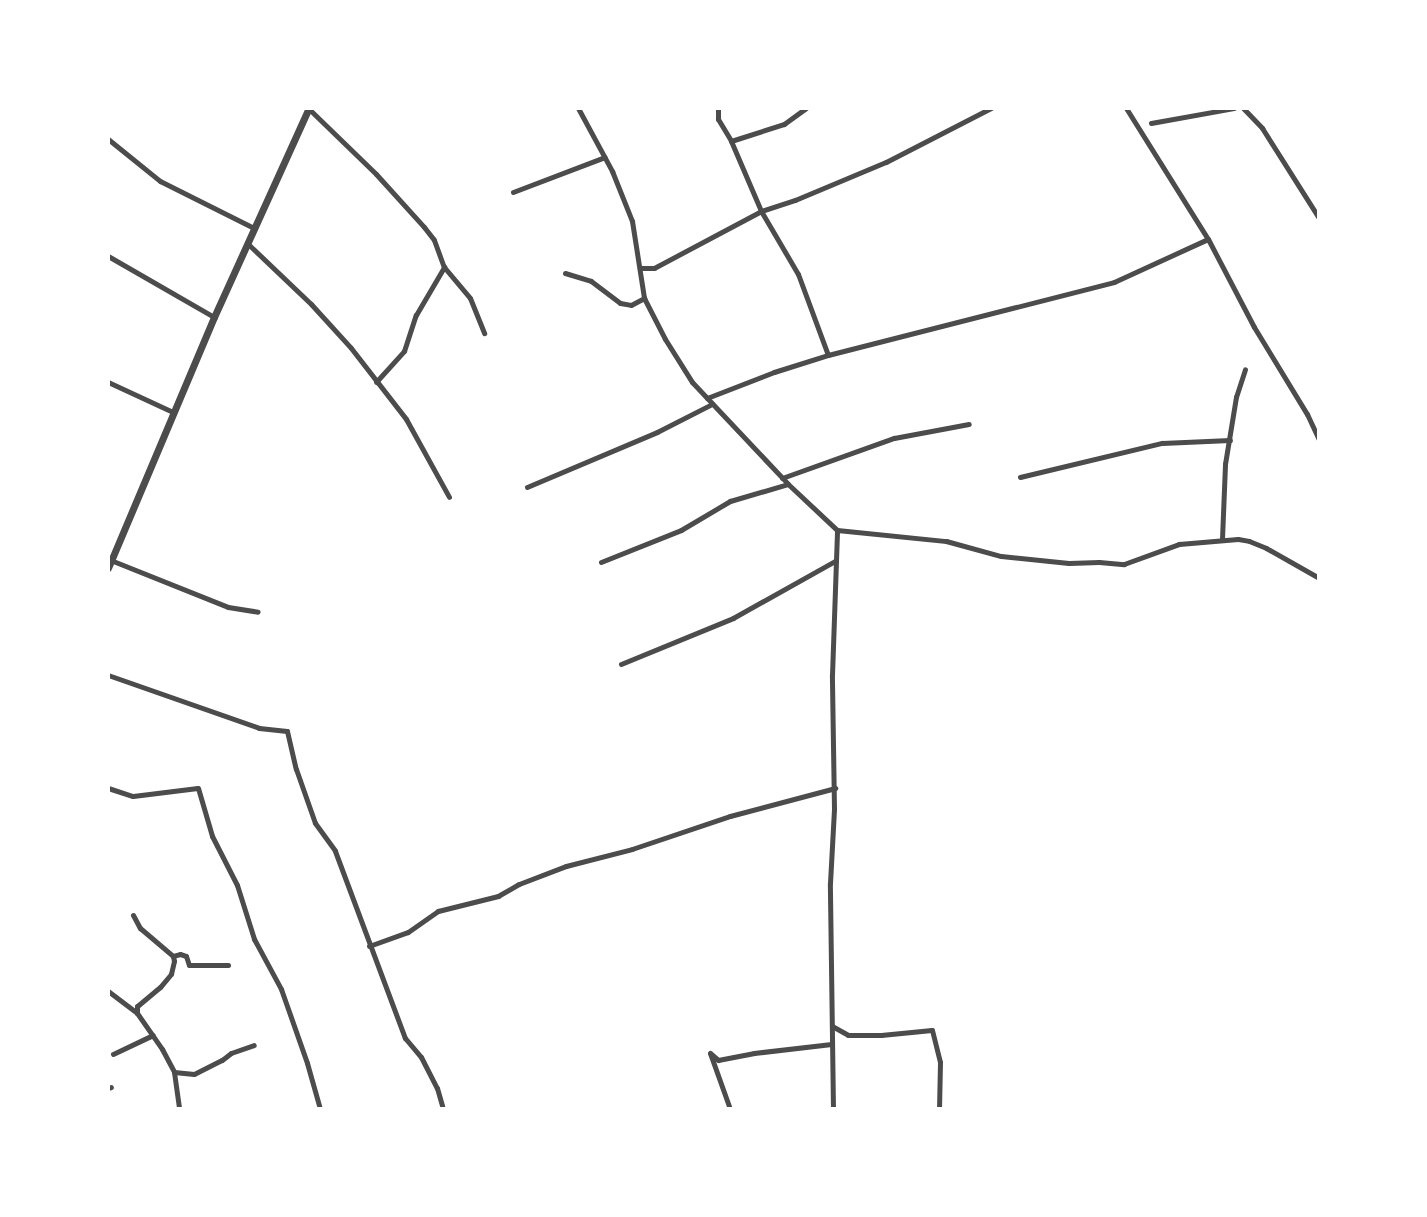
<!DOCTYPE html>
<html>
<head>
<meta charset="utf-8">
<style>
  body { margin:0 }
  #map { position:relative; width:1427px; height:1217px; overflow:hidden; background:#fff; font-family:"Noto Serif",serif }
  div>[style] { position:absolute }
  .minor>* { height:5px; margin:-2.5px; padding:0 2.5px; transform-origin:2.5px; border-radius:2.5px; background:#4c4c4c }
  .tertiary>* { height:7px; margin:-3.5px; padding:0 3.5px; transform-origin:3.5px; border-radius:3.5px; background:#4c4c4c }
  span { translate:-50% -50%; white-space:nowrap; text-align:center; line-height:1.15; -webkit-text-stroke:6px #fff; paint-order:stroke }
  .frame { position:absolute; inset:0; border:110px solid #fff; pointer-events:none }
</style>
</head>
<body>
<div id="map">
  <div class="minor">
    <div style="left:578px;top:108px;width:72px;rotate:61.6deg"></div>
    <div style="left:612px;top:171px;width:54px;rotate:68.2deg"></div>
    <div style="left:632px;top:221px;width:78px;rotate:81.1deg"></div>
    <div style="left:644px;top:298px;width:46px;rotate:62.9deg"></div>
    <div style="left:665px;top:339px;width:51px;rotate:57.9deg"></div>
    <div style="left:692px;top:382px;width:140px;rotate:46.7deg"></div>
    <div style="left:788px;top:484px;width:67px;rotate:43.2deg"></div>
    <div style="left:718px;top:108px;width:11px;rotate:90deg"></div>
    <div style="left:718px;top:119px;width:26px;rotate:59deg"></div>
    <div style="left:731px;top:141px;width:76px;rotate:66.8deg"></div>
    <div style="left:761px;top:211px;width:73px;rotate:59.6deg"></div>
    <div style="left:798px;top:274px;width:86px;rotate:69.7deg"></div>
    <div style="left:1126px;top:108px;width:155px;rotate:58deg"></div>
    <div style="left:1208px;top:239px;width:99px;rotate:62.4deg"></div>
    <div style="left:1254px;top:327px;width:102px;rotate:58.7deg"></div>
    <div style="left:1307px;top:414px;width:29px;rotate:65deg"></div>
    <div style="left:1243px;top:108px;width:28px;rotate:46deg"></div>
    <div style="left:1262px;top:128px;width:107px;rotate:57.7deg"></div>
    <div style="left:309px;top:109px;width:93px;rotate:44.1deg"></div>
    <div style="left:376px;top:174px;width:72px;rotate:47.8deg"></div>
    <div style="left:424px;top:227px;width:16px;rotate:52deg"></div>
    <div style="left:434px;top:240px;width:29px;rotate:70deg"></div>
    <div style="left:444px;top:267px;width:40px;rotate:50deg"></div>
    <div style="left:470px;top:298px;width:38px;rotate:68deg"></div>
    <div style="left:1151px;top:123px;width:84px;rotate:-10.2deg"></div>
    <div style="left:108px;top:139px;width:67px;rotate:38.9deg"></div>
    <div style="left:160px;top:181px;width:105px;rotate:26.6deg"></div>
    <div style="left:731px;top:141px;width:56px;rotate:-17.8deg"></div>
    <div style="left:784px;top:124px;width:27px;rotate:-36deg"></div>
    <div style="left:513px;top:192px;width:98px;rotate:-20.8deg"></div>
    <div style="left:247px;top:243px;width:88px;rotate:43.6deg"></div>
    <div style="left:311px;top:304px;width:59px;rotate:47.7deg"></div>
    <div style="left:351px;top:348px;width:90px;rotate:52.2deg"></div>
    <div style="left:406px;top:419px;width:89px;rotate:61.1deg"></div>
    <div style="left:108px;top:256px;width:122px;rotate:29.9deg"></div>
    <div style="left:641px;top:268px;width:13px"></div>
    <div style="left:654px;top:268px;width:121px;rotate:-28deg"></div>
    <div style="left:761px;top:211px;width:36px;rotate:-18deg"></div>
    <div style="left:795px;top:200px;width:99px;rotate:-22.7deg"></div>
    <div style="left:886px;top:162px;width:118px;rotate:-27.2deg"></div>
    <div style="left:565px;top:273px;width:27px;rotate:17deg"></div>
    <div style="left:591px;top:281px;width:36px;rotate:37deg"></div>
    <div style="left:620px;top:303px;width:11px;rotate:10deg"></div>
    <div style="left:631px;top:305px;width:15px;rotate:-28deg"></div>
    <div style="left:108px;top:382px;width:72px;rotate:24.8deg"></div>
    <div style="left:376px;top:382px;width:42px;rotate:-47.9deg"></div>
    <div style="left:404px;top:351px;width:38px;rotate:-72deg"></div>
    <div style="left:416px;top:315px;width:56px;rotate:-59.7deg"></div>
    <div style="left:707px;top:398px;width:72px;rotate:-21.2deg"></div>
    <div style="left:774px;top:372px;width:57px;rotate:-17.5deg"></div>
    <div style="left:828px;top:355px;width:295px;rotate:-14.3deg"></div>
    <div style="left:1114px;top:282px;width:103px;rotate:-24.6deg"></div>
    <div style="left:1020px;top:477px;width:146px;rotate:-13.5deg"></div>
    <div style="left:1162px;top:443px;width:68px;rotate:-2.5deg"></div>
    <div style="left:782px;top:478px;width:119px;rotate:-19.7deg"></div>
    <div style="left:894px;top:438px;width:76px;rotate:-10.6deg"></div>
    <div style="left:527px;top:487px;width:141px;rotate:-22.9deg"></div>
    <div style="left:657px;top:432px;width:62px;rotate:-27deg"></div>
    <div style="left:1222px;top:539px;width:75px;rotate:-87.7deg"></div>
    <div style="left:1225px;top:464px;width:68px;rotate:-80.7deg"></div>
    <div style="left:1236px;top:397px;width:29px;rotate:-72deg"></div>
    <div style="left:108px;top:559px;width:129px;rotate:21.8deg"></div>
    <div style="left:228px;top:607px;width:30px;rotate:9deg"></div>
    <div style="left:601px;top:562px;width:86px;rotate:-21.8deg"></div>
    <div style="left:681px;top:530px;width:57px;rotate:-30.6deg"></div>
    <div style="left:730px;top:501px;width:60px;rotate:-16.3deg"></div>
    <div style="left:621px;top:664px;width:121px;rotate:-22.3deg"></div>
    <div style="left:733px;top:618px;width:117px;rotate:-29.2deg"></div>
    <div style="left:108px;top:675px;width:160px;rotate:19.3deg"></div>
    <div style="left:259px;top:728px;width:28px;rotate:6deg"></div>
    <div style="left:287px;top:731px;width:39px;rotate:77deg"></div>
    <div style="left:296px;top:769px;width:57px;rotate:70.6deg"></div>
    <div style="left:315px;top:823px;width:34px;rotate:54deg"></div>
    <div style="left:335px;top:851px;width:200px;rotate:69.5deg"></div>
    <div style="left:405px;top:1038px;width:25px;rotate:50deg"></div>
    <div style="left:421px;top:1057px;width:35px;rotate:63deg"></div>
    <div style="left:437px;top:1088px;width:22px;rotate:74deg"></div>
    <div style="left:108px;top:788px;width:26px;rotate:18deg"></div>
    <div style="left:133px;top:796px;width:65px;rotate:-7deg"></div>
    <div style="left:198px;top:788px;width:50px;rotate:73.7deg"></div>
    <div style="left:212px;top:836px;width:55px;rotate:63deg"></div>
    <div style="left:237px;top:885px;width:57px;rotate:72.5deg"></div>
    <div style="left:254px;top:939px;width:57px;rotate:61.6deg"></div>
    <div style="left:281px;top:989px;width:78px;rotate:70.6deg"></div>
    <div style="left:307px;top:1063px;width:48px;rotate:74.2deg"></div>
    <div style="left:133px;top:915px;width:15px;rotate:62deg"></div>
    <div style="left:140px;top:928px;width:43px;rotate:40.3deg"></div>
    <div style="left:173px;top:956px;width:5px;rotate:79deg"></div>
    <div style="left:174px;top:961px;width:13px;rotate:103deg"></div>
    <div style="left:171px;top:974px;width:17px;rotate:130deg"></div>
    <div style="left:160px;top:987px;width:30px;rotate:140deg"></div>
    <div style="left:137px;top:1006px;width:7px;rotate:90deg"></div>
    <div style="left:369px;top:946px;width:41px;rotate:-19.7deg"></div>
    <div style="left:408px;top:932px;width:37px;rotate:-35deg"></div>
    <div style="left:438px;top:911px;width:62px;rotate:-14deg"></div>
    <div style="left:498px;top:896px;width:24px;rotate:-30deg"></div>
    <div style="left:519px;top:884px;width:50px;rotate:-21deg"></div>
    <div style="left:566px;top:866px;width:68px;rotate:-14.4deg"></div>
    <div style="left:632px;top:849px;width:103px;rotate:-18.6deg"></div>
    <div style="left:730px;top:816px;width:109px;rotate:-14.9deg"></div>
    <div style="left:173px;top:956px;width:7px;rotate:-16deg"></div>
    <div style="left:180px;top:954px;width:6px;rotate:18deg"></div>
    <div style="left:186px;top:956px;width:9px;rotate:72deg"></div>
    <div style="left:189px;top:965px;width:39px"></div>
    <div style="left:108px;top:991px;width:36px;rotate:37deg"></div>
    <div style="left:137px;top:1013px;width:44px;rotate:55.2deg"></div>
    <div style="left:162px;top:1049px;width:26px;rotate:62deg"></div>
    <div style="left:174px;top:1072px;width:37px;rotate:82deg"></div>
    <div style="left:832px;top:1026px;width:18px;rotate:29deg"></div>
    <div style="left:848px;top:1035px;width:33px"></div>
    <div style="left:881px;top:1035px;width:51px;rotate:-5.6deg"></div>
    <div style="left:932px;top:1030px;width:33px;rotate:76deg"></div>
    <div style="left:940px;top:1062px;width:47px;rotate:91.2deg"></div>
    <div style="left:113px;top:1054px;width:44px;rotate:-25.4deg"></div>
    <div style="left:174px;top:1072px;width:20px;rotate:6deg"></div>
    <div style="left:194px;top:1074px;width:31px;rotate:-27deg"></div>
    <div style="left:222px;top:1060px;width:11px;rotate:-38deg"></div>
    <div style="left:231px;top:1053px;width:24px;rotate:-19deg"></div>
    <div style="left:108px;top:1088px;width:3px;rotate:-18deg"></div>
    <div style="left:730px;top:1109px;width:59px;rotate:-109.7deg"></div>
    <div style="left:710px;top:1053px;width:11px;rotate:41deg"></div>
    <div style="left:718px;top:1060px;width:37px;rotate:-11deg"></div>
    <div style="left:754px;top:1053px;width:78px;rotate:-6.7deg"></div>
    <div style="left:833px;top:1109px;width:226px;rotate:-90.8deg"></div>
    <div style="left:830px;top:883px;width:74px;rotate:-86.9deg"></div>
    <div style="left:834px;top:809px;width:134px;rotate:-90.9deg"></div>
    <div style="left:832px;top:675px;width:145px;rotate:-88deg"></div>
    <div style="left:837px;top:530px;width:110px;rotate:5.8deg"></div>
    <div style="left:946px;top:541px;width:57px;rotate:15.3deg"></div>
    <div style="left:1001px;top:556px;width:68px;rotate:5.9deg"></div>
    <div style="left:1069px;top:563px;width:30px;rotate:-2deg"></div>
    <div style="left:1099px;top:562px;width:25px;rotate:5deg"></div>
    <div style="left:1124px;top:564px;width:59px;rotate:-20deg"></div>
    <div style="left:1179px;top:544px;width:59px;rotate:-4.8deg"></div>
    <div style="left:1238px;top:539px;width:11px;rotate:10deg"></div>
    <div style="left:1249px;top:541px;width:18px;rotate:22deg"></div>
    <div style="left:1266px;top:548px;width:61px;rotate:29.5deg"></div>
  </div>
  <div class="tertiary">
    <div style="left:108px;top:568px;width:272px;rotate:-67.1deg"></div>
    <div style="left:214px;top:317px;width:230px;rotate:-65.6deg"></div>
  </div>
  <div class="frame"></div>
</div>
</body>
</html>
